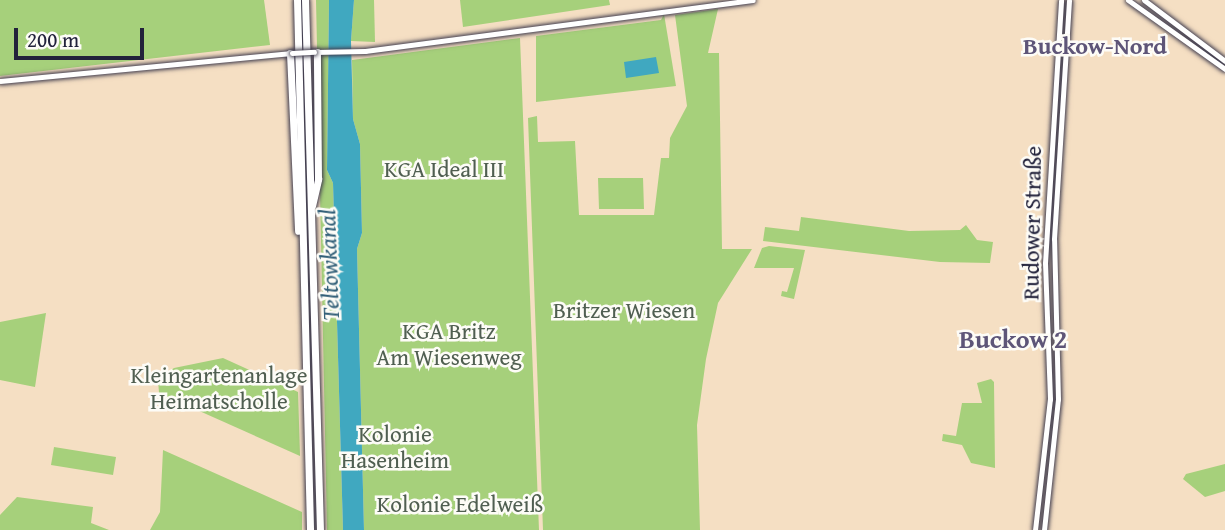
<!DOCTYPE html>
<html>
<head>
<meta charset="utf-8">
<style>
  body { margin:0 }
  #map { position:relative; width:1225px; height:530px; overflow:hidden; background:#f5dfc3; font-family:"Gentium Book Plus",serif }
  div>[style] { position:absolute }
  .green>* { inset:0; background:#a6d07b }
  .water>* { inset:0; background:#40a8c0 }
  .roads { filter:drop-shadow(0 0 2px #423e4f) drop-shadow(0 0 2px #423e4f) }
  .tertiary>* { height:5px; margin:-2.5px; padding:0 2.5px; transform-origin:2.5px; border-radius:2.5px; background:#fff }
  .secondary>* { height:5px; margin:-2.5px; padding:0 2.5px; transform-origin:2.5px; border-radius:2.5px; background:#fff }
  .motorway>* { height:7px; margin:-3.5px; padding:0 3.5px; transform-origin:3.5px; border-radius:3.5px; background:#fff }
  .bridges { filter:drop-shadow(0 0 2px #423e4f) drop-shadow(0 0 2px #423e4f) }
  .tertiary-bridge>* { height:5px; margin:-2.5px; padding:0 2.5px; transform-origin:2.5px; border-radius:2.5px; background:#fff }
  span { translate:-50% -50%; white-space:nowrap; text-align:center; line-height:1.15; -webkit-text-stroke:5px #fdfcf7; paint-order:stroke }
  .park-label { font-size:23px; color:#505f51 }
  .street-label { font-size:23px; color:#22223b }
  .neighbourhood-label { font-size:24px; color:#5e5578; font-weight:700 }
  .water-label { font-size:24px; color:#305e77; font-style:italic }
  .quarter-label { font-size:26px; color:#5e5578; font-weight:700 }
  .scale { position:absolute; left:14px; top:28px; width:130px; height:32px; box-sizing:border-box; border:4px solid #22223b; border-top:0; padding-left:9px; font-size:21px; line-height:24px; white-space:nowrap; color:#22223b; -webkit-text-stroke:5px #fdfcf7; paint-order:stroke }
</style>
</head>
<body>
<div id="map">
  <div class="green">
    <div style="clip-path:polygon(0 0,264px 0,270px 45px,0 76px)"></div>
    <div style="clip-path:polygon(316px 0,329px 0,327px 170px,333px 183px,343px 530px,327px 530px)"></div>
    <div style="clip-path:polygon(354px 0,374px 0,375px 42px,351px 41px)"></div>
    <div style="clip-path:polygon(460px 0,609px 0,610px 5px,463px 27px)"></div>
    <div style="clip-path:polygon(718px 9px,708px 53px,719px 53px,722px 249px,752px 249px,718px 303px,706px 359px,697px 425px,700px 530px,543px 530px,528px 118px,537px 116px,538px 142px,575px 141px,579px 215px,654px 215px,661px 158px,669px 158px,670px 138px,687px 106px,675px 15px)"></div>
    <div style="clip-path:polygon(664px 14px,676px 86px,536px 102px,536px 36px,661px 20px)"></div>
    <div style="clip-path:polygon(520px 38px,539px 530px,364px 530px,357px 249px,362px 233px,360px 144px,353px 119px,352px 60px)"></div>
    <div style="clip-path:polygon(598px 178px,643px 178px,644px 209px,599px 209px)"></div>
    <div style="clip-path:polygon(801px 217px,909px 231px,960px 230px,966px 225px,977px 240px,993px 242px,990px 263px,940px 262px,763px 241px,765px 227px,799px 231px)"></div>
    <div style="clip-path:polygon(769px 246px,805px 250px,794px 299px,781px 296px,782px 291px,787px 292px,794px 268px,754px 268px,762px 248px)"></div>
    <div style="clip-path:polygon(46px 313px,35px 387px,0 380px,0 322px)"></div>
    <div style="clip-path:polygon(223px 358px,298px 392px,300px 456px,159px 393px,158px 379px,174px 368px)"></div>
    <div style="clip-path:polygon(991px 379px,994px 382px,995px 468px,971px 463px,962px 445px,942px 441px,943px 434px,956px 436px,962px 403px,982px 403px,977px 383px)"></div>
    <div style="clip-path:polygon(54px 447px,116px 457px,113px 475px,51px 465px)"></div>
    <div style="clip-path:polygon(163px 450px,302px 512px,302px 530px,150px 530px,160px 512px)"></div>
    <div style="clip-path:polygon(1225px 464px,1225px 491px,1205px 497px,1183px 479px,1186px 474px)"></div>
    <div style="clip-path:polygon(17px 497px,93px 507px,91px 523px,109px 530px,0 530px,0 515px)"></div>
  </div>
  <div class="water">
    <div style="clip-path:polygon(329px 0,354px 0,351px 41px,353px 119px,360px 144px,362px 233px,357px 249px,364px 530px,343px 530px,333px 183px,327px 170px)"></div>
    <div style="clip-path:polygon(656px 57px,659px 73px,626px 78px,624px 62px)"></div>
  </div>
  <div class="roads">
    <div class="tertiary">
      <div style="left:314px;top:52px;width:51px;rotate:-1.1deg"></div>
      <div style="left:365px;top:51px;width:391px;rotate:-7.5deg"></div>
      <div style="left:0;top:81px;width:293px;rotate:-5.5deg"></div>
    </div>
    <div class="secondary">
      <div style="left:1128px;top:0;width:119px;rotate:35.4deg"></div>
      <div style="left:1144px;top:0;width:101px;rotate:37deg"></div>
      <div style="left:1035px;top:530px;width:132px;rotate:-83.5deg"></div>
      <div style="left:1050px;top:399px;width:136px;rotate:-92.1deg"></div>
      <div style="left:1045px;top:263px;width:263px;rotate:-86.5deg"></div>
      <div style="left:1044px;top:530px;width:132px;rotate:-83.9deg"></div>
      <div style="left:1058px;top:399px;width:160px;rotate:-91.4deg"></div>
      <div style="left:1054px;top:239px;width:239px;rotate:-86.4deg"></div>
    </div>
    <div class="motorway">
      <div style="left:297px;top:0;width:530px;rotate:88.59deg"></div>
      <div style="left:305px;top:0;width:530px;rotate:88.38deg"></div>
      <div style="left:290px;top:53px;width:178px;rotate:87.4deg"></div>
      <div style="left:312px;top:206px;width:28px;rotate:-77deg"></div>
      <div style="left:318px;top:179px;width:127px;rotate:-90.5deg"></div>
    </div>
  </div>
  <div class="bridges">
    <div class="tertiary-bridge">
      <div style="left:292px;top:53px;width:22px;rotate:-3deg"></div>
    </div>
  </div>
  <div class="park-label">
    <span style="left:444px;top:169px">KGA Ideal III</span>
    <span style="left:624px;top:310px">Britzer Wiesen</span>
    <span style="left:449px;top:344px">KGA Britz<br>Am Wiesenweg</span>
    <span style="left:219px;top:388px">Kleingartenanlage<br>Heimatscholle</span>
    <span style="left:395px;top:447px">Kolonie<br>Hasenheim</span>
    <span style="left:460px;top:504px">Kolonie Edelweiß</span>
  </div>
  <div class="street-label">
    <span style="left:1032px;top:223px;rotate:-89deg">Rudower Straße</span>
  </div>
  <div class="neighbourhood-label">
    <span style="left:1095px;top:46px">Buckow-Nord</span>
  </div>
  <div class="water-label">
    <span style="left:329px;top:265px;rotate:-92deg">Teltowkanal</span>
  </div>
  <div class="quarter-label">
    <span style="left:1013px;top:339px">Buckow 2</span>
  </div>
  <div class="scale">200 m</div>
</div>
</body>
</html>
